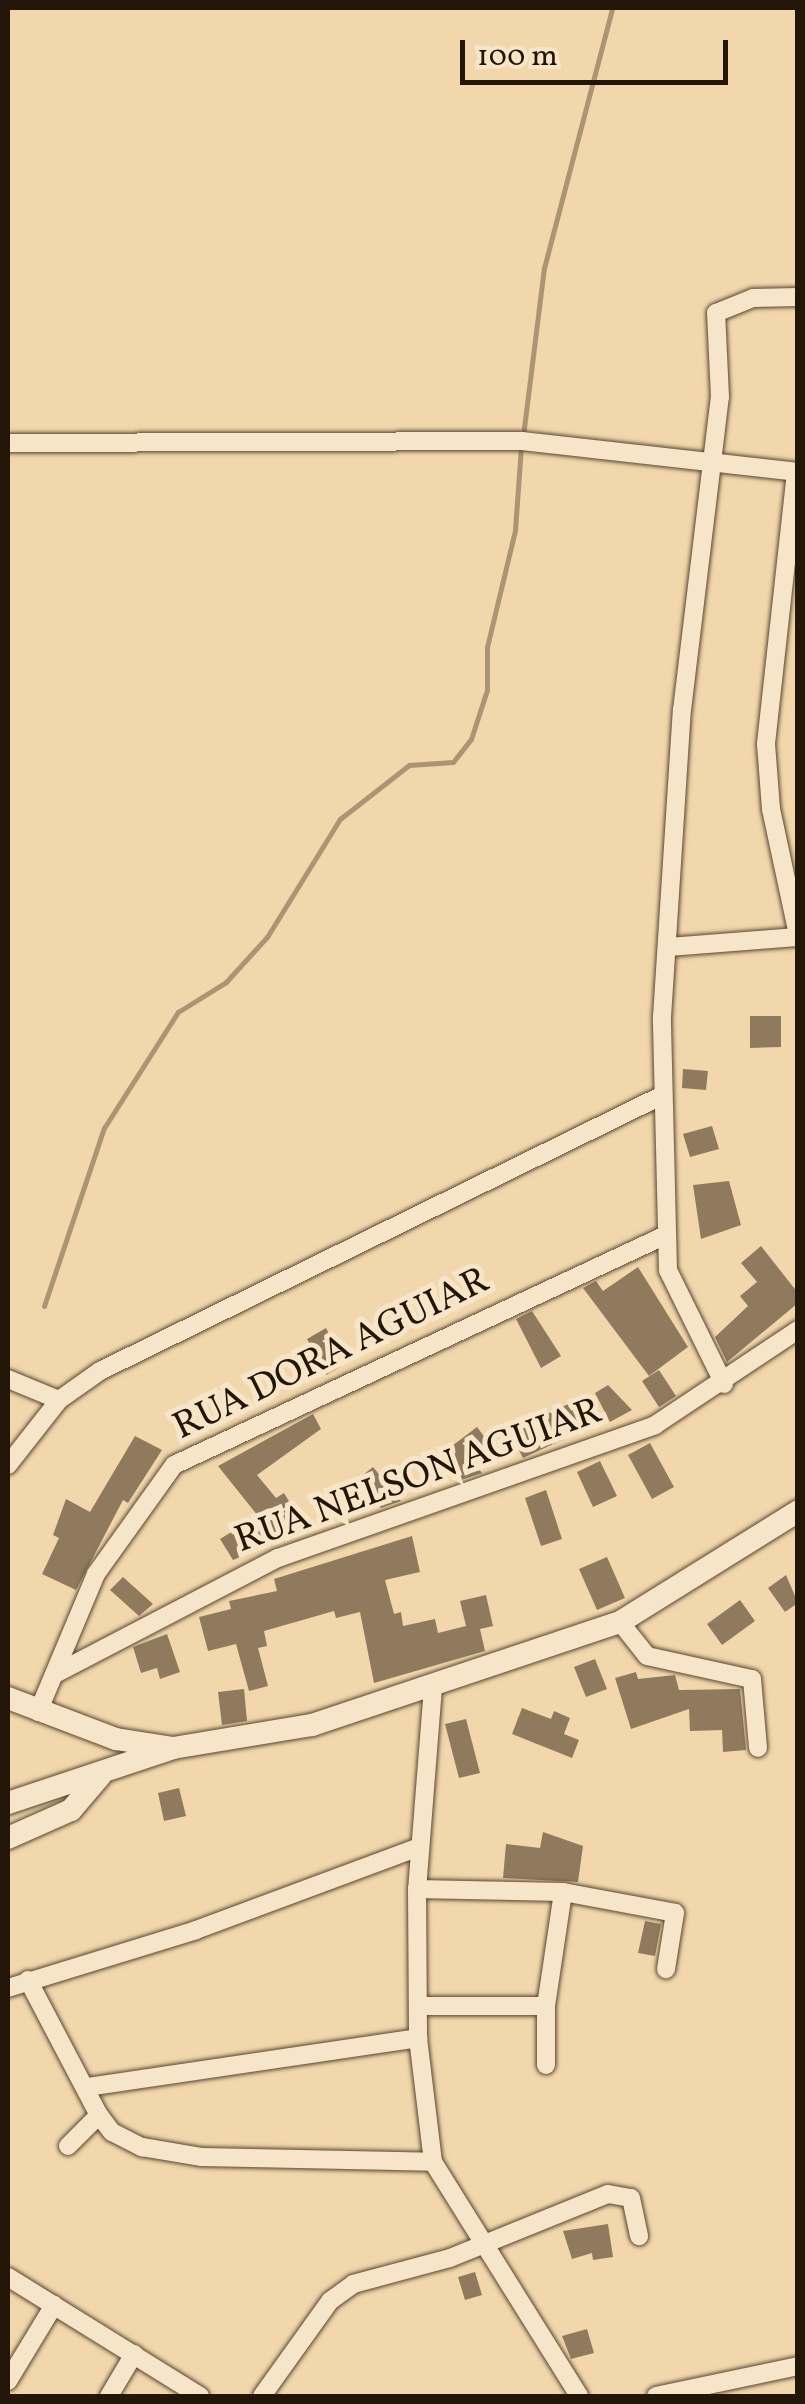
<!DOCTYPE html>
<html>
<head>
<meta charset="utf-8">
<style>
  body { margin:0 }
  #map { position:relative; width:805px; height:2404px; overflow:hidden; background:#f3d7ac; font-family:Vollkorn,serif }
  div>[style] { position:absolute }
  .stream>* { height:5px; margin:-2.5px; padding:0 2.5px; transform-origin:2.5px; border-radius:2.5px; background:#ac9574 }
  .building>* { inset:0; background:#8f7a5d }
  .roads { filter:drop-shadow(0 0 2px #574631) drop-shadow(0 0 2px #574631) }
  .minor>* { height:18px; margin:-9px; padding:0 9px; transform-origin:9px; border-radius:9px; background:#f7e5c9 }
  .secondary>* { height:22px; margin:-11px; padding:0 11px; transform-origin:11px; border-radius:11px; background:#f7e5c9 }
  span { translate:-50% -50%; white-space:nowrap; text-align:center; line-height:1.15; -webkit-text-stroke:10px #f7e5c9; paint-order:stroke }
  .street-label { font-size:38px; color:#231608 }
  .frame { position:absolute; inset:0; border:10px solid #231608; pointer-events:none }
  .scale { position:absolute; left:460px; top:40px; width:268px; height:45px; box-sizing:border-box; border:5px solid #231608; border-top:0; padding-left:12px; font-size:30px; line-height:35px; white-space:nowrap; color:#231608; -webkit-text-stroke:8px #f7e5c9; paint-order:stroke }
</style>
</head>
<body>
<div id="map">
  <div class="stream">
    <div style="left:523px;top:436px;width:169px;rotate:-82.9deg"></div>
    <div style="left:544px;top:268px;width:269px;rotate:-75.3deg"></div>
    <div style="left:44px;top:1306px;width:188px;rotate:-71.4deg"></div>
    <div style="left:104px;top:1128px;width:138px;rotate:-57.5deg"></div>
    <div style="left:178px;top:1012px;width:57px;rotate:-32deg"></div>
    <div style="left:226px;top:982px;width:61px;rotate:-47.7deg"></div>
    <div style="left:267px;top:937px;width:139px;rotate:-58.3deg"></div>
    <div style="left:340px;top:819px;width:88px;rotate:-38deg"></div>
    <div style="left:409px;top:765px;width:44px;rotate:-3.9deg"></div>
    <div style="left:453px;top:762px;width:29px;rotate:-52deg"></div>
    <div style="left:471px;top:739px;width:52px;rotate:-71.9deg"></div>
    <div style="left:487px;top:690px;width:43px;rotate:-90deg"></div>
    <div style="left:487px;top:647px;width:120px;rotate:-76.5deg"></div>
    <div style="left:515px;top:530px;width:83px;rotate:-85.9deg"></div>
  </div>
  <div class="building">
    <div style="clip-path:polygon(750px 1016px,781px 1016px,781px 1047px,750px 1048px)"></div>
    <div style="clip-path:polygon(683px 1069px,708px 1071px,706px 1090px,682px 1088px)"></div>
    <div style="clip-path:polygon(712px 1126px,719px 1149px,690px 1157px,683px 1134px)"></div>
    <div style="clip-path:polygon(729px 1181px,741px 1225px,701px 1239px,693px 1185px)"></div>
    <div style="clip-path:polygon(761px 1246px,798px 1293px,798px 1303px,727px 1362px,715px 1337px,748px 1306px,740px 1296px,757px 1282px,741px 1263px)"></div>
    <div style="clip-path:polygon(638px 1267px,688px 1347px,649px 1376px,583px 1288px,596px 1281px,603px 1291px)"></div>
    <div style="clip-path:polygon(532px 1311px,561px 1356px,541px 1368px,516px 1319px)"></div>
    <div style="clip-path:polygon(326px 1328px,345px 1364px,326px 1375px,307px 1339px)"></div>
    <div style="clip-path:polygon(659px 1370px,676px 1396px,659px 1407px,642px 1381px)"></div>
    <div style="clip-path:polygon(608px 1385px,632px 1410px,610px 1422px,595px 1393px)"></div>
    <div style="clip-path:polygon(573px 1402px,586px 1429px,523px 1458px,509px 1431px)"></div>
    <div style="clip-path:polygon(313px 1414px,321px 1429px,257px 1475px,276px 1498px,284px 1493px,306px 1529px,233px 1560px,220px 1539px,258px 1516px,218px 1466px)"></div>
    <div style="clip-path:polygon(477px 1427px,495px 1451px,476px 1465px,482px 1473px,458px 1481px,442px 1463px,452px 1454px,448px 1449px)"></div>
    <div style="clip-path:polygon(135px 1436px,162px 1450px,128px 1503px,123px 1500px,76px 1590px,42px 1574px,59px 1538px,53px 1535px,66px 1499px,90px 1512px)"></div>
    <div style="clip-path:polygon(650px 1443px,674px 1487px,652px 1499px,628px 1455px)"></div>
    <div style="clip-path:polygon(600px 1461px,617px 1496px,593px 1507px,577px 1472px)"></div>
    <div style="clip-path:polygon(373px 1467px,401px 1501px,381px 1508px,358px 1479px)"></div>
    <div style="clip-path:polygon(546px 1490px,562px 1539px,541px 1546px,525px 1498px)"></div>
    <div style="clip-path:polygon(412px 1536px,420px 1572px,385px 1580px,394px 1614px,401px 1612px,403px 1626px,435px 1619px,438px 1633px,466px 1626px,460px 1601px,486px 1595px,493px 1626px,480px 1629px,485px 1651px,374px 1683px,360px 1612px,336px 1618px,334px 1611px,264px 1631px,267px 1646px,258px 1648px,268px 1686px,249px 1691px,236px 1644px,208px 1651px,199px 1617px,231px 1609px,229px 1601px,277px 1591px,274px 1579px)"></div>
    <div style="clip-path:polygon(607px 1557px,625px 1598px,597px 1610px,579px 1569px)"></div>
    <div style="clip-path:polygon(786px 1575px,798px 1603px,785px 1612px,768px 1588px)"></div>
    <div style="clip-path:polygon(123px 1577px,153px 1604px,139px 1616px,110px 1590px)"></div>
    <div style="clip-path:polygon(740px 1600px,755px 1621px,722px 1645px,707px 1624px)"></div>
    <div style="clip-path:polygon(167px 1634px,180px 1672px,160px 1679px,157px 1668px,141px 1673px,133px 1647px)"></div>
    <div style="clip-path:polygon(595px 1659px,607px 1689px,586px 1697px,574px 1667px)"></div>
    <div style="clip-path:polygon(636px 1672px,638px 1679px,675px 1675px,679px 1690px,740px 1689px,746px 1750px,723px 1752px,722px 1730px,690px 1731px,689px 1709px,631px 1729px,615px 1678px)"></div>
    <div style="clip-path:polygon(244px 1689px,247px 1721px,222px 1725px,218px 1692px)"></div>
    <div style="clip-path:polygon(522px 1708px,551px 1719px,554px 1711px,570px 1718px,564px 1734px,579px 1740px,572px 1758px,512px 1734px)"></div>
    <div style="clip-path:polygon(466px 1719px,480px 1773px,459px 1778px,445px 1724px)"></div>
    <div style="clip-path:polygon(179px 1788px,186px 1816px,164px 1821px,158px 1793px)"></div>
    <div style="clip-path:polygon(543px 1832px,583px 1846px,578px 1882px,503px 1878px,506px 1844px,540px 1848px)"></div>
    <div style="clip-path:polygon(645px 1921px,661px 1924px,655px 1956px,638px 1953px)"></div>
    <div style="clip-path:polygon(608px 2224px,613px 2257px,593px 2260px,592px 2253px,572px 2259px,563px 2231px)"></div>
    <div style="clip-path:polygon(475px 2272px,482px 2295px,465px 2300px,458px 2277px)"></div>
    <div style="clip-path:polygon(587px 2329px,594px 2353px,571px 2359px,562px 2336px)"></div>
  </div>
  <div class="roads">
    <div class="minor">
      <div style="left:8px;top:443px;width:514px;rotate:-0.22deg"></div>
      <div style="left:522px;top:441px;width:278px;rotate:6.4deg"></div>
      <div style="left:796px;top:472px;width:274px;rotate:96.3deg"></div>
      <div style="left:766px;top:744px;width:65px;rotate:85.6deg"></div>
      <div style="left:771px;top:809px;width:129px;rotate:77.9deg"></div>
      <div style="left:668px;top:947px;width:130px;rotate:-4.4deg"></div>
      <div style="left:8px;top:1379px;width:55px;rotate:22.4deg"></div>
      <div style="left:724px;top:1384px;width:127px;rotate:-116.2deg"></div>
      <div style="left:668px;top:1270px;width:253px;rotate:-91.4deg"></div>
      <div style="left:662px;top:1017px;width:308px;rotate:-86.3deg"></div>
      <div style="left:682px;top:710px;width:315px;rotate:-83.1deg"></div>
      <div style="left:720px;top:397px;width:84px;rotate:-92.7deg"></div>
      <div style="left:716px;top:313px;width:40px;rotate:-22deg"></div>
      <div style="left:753px;top:298px;width:45px;rotate:-1.3deg"></div>
      <div style="left:8px;top:1465px;width:83px;rotate:-51.9deg"></div>
      <div style="left:59px;top:1400px;width:50px;rotate:-35.3deg"></div>
      <div style="left:100px;top:1371px;width:627px;rotate:-26.12deg"></div>
      <div style="left:620px;top:1622px;width:43px;rotate:51.5deg"></div>
      <div style="left:647px;top:1656px;width:107px;rotate:12.4deg"></div>
      <div style="left:752px;top:1679px;width:69px;rotate:85deg"></div>
      <div style="left:55px;top:1674px;width:251px;rotate:-27.5deg"></div>
      <div style="left:278px;top:1558px;width:400px;rotate:-19.4deg"></div>
      <div style="left:655px;top:1425px;width:172px;rotate:-33.6deg"></div>
      <div style="left:433px;top:1687px;width:203px;rotate:94.5deg"></div>
      <div style="left:417px;top:1889px;width:149px;rotate:89.6deg"></div>
      <div style="left:418px;top:2038px;width:125px;rotate:83.1deg"></div>
      <div style="left:433px;top:2162px;width:276px;rotate:58deg"></div>
      <div style="left:38px;top:1712px;width:150px;rotate:-67.2deg"></div>
      <div style="left:96px;top:1574px;width:134px;rotate:-54.4deg"></div>
      <div style="left:174px;top:1465px;width:543px;rotate:-25.06deg"></div>
      <div style="left:417px;top:1889px;width:146px;rotate:1.2deg"></div>
      <div style="left:563px;top:1892px;width:114px;rotate:10.6deg"></div>
      <div style="left:675px;top:1913px;width:57px;rotate:99.1deg"></div>
      <div style="left:28px;top:1980px;width:153px;rotate:62.3deg"></div>
      <div style="left:99px;top:2115px;width:21px;rotate:53deg"></div>
      <div style="left:112px;top:2132px;width:34px;rotate:27deg"></div>
      <div style="left:142px;top:2147px;width:61px;rotate:9.5deg"></div>
      <div style="left:202px;top:2157px;width:231px;rotate:1.2deg"></div>
      <div style="left:8px;top:1988px;width:197px;rotate:-17.1deg"></div>
      <div style="left:196px;top:1930px;width:236px;rotate:-20.4deg"></div>
      <div style="left:419px;top:2006px;width:127px"></div>
      <div style="left:546px;top:2065px;width:59px;rotate:-90deg"></div>
      <div style="left:546px;top:2006px;width:115px;rotate:-81.5deg"></div>
      <div style="left:87px;top:2087px;width:335px;rotate:-8.4deg"></div>
      <div style="left:68px;top:2146px;width:44px;rotate:-45deg"></div>
      <div style="left:8px;top:2277px;width:226px;rotate:31.8deg"></div>
      <div style="left:8px;top:2381px;width:89px;rotate:-58.8deg"></div>
      <div style="left:109px;top:2396px;width:49px;rotate:-59.2deg"></div>
      <div style="left:262px;top:2396px;width:117px;rotate:-54.4deg"></div>
      <div style="left:330px;top:2301px;width:29px;rotate:-36deg"></div>
      <div style="left:353px;top:2284px;width:100px;rotate:-15deg"></div>
      <div style="left:450px;top:2258px;width:170px;rotate:-22.1deg"></div>
      <div style="left:608px;top:2194px;width:23px;rotate:10deg"></div>
      <div style="left:631px;top:2198px;width:39px;rotate:78deg"></div>
      <div style="left:656px;top:2396px;width:145px;rotate:-11.9deg"></div>
    </div>
    <div class="secondary">
      <div style="left:8px;top:1698px;width:116px;rotate:20.8deg"></div>
      <div style="left:116px;top:1739px;width:58px;rotate:9deg"></div>
      <div style="left:173px;top:1748px;width:141px;rotate:-9.4deg"></div>
      <div style="left:312px;top:1725px;width:325px;rotate:-18.5deg"></div>
      <div style="left:620px;top:1622px;width:210px;rotate:-31.9deg"></div>
      <div style="left:8px;top:1803px;width:171px;rotate:-18.4deg"></div>
      <div style="left:8px;top:1838px;width:69px;rotate:-24deg"></div>
      <div style="left:71px;top:1810px;width:45px;rotate:-49.5deg"></div>
    </div>
  </div>
  <div class="street-label">
    <span style="left:332px;top:1355px;rotate:-26deg">RUA DORA AGUIAR</span>
    <span style="left:419px;top:1477px;rotate:-20deg">RUA NELSON AGUIAR</span>
  </div>
  <div class="frame"></div>
  <div class="scale">100 m</div>
</div>
</body>
</html>
